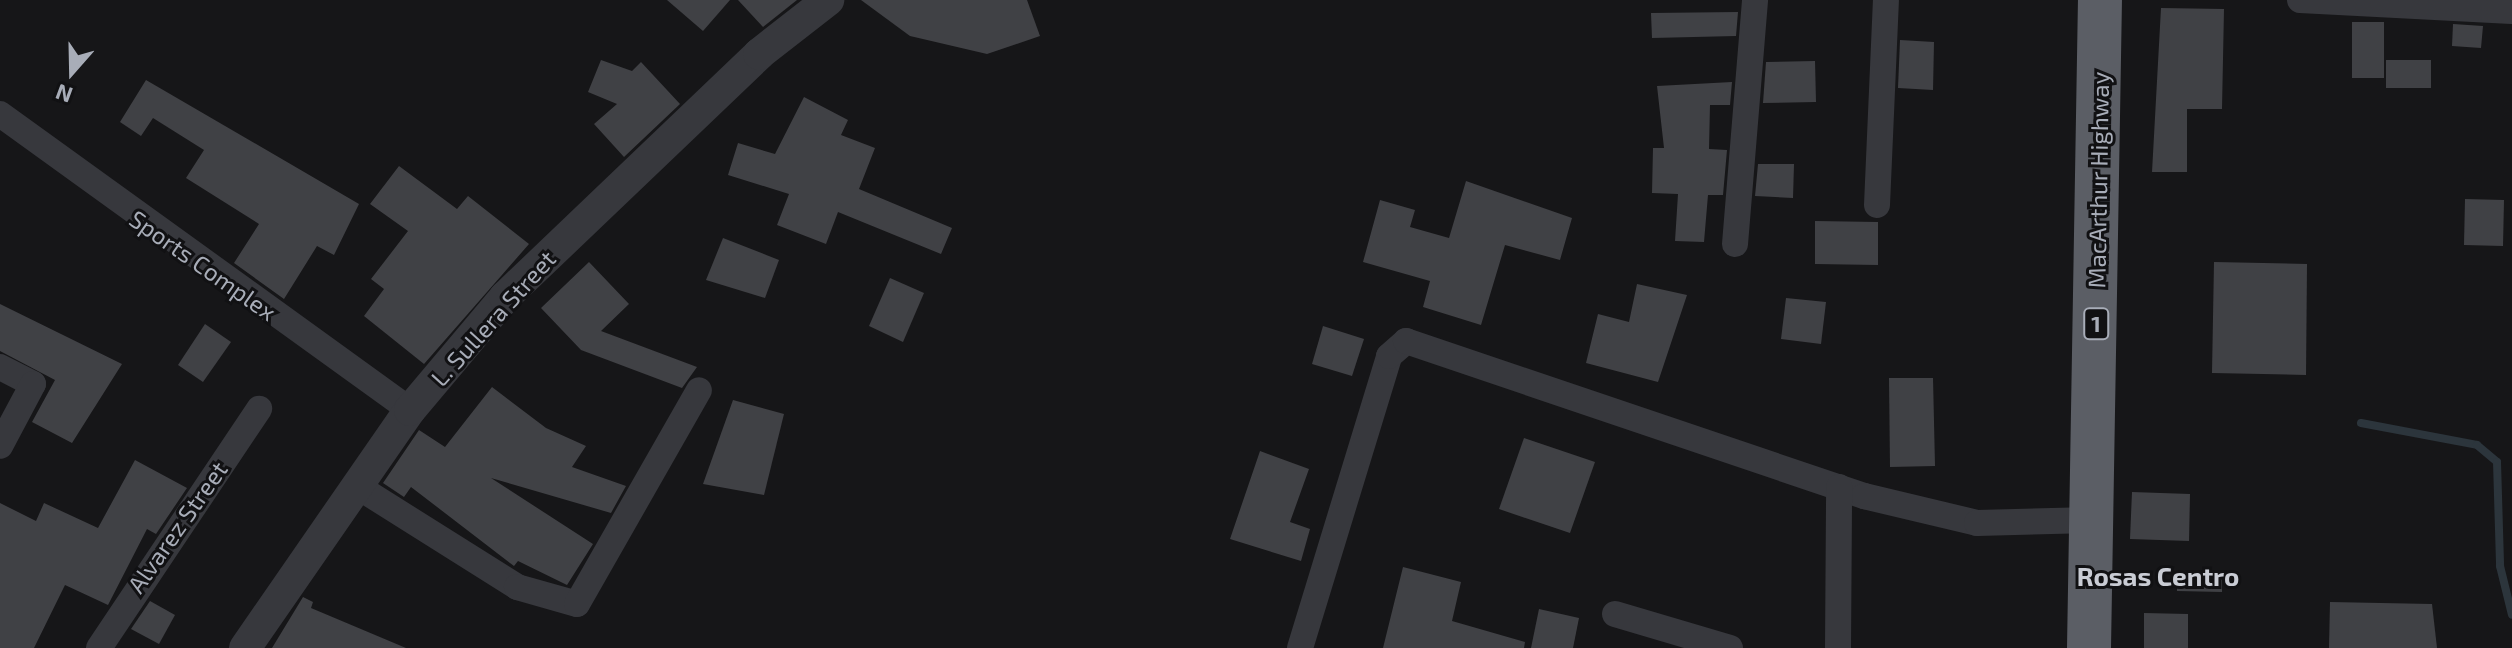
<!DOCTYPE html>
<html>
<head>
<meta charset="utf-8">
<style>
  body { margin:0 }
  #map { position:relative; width:2512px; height:648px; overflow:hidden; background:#161618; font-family:"Exo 2",sans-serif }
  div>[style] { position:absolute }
  .stream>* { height:8px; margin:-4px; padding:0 4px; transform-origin:4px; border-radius:4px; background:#2c353c }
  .building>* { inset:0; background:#404145 }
  .minor>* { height:26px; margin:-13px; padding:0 13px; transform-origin:13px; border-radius:13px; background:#37383d }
  .tertiary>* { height:32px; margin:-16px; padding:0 16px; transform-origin:16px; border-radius:16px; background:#37383d }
  .trunk>* { height:44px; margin:-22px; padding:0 22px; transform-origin:22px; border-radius:22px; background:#5b5e65 }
  span { translate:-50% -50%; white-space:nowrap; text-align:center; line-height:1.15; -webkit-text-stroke:6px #111113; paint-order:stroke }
  .shield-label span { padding:2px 6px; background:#111113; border:2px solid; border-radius:6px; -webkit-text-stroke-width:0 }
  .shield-label { font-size:22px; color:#a8adb8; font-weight:700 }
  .street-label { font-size:24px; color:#a8adb8 }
  .neighbourhood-label { font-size:26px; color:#c9ccd4; font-weight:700 }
  .north { position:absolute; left:32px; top:32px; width:80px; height:80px; -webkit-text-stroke:6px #111113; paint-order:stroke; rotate:200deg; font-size:22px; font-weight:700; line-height:32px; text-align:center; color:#a8adb8 }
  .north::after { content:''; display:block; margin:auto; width:28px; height:36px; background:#a8adb8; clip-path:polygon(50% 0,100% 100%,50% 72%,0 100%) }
</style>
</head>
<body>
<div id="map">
  <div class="stream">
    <div style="left:2361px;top:423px;width:118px;rotate:10.7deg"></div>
    <div style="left:2477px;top:445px;width:26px;rotate:40deg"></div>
    <div style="left:2497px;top:462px;width:104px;rotate:88.3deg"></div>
    <div style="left:2500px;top:566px;width:50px;rotate:76.2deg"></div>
  </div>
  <div class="building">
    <div style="clip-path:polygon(667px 0,730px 0,703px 31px)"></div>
    <div style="clip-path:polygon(738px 0,797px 0,763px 27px)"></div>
    <div style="clip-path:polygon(861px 0,1027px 0,1040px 36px,987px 54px,910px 36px)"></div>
    <div style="clip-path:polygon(2161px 8px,2224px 9px,2222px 109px,2187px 109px,2187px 172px,2152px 172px)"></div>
    <div style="clip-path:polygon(1738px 12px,1736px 36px,1652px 38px,1651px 13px)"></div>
    <div style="clip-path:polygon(2352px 22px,2384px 22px,2384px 78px,2352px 78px)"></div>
    <div style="clip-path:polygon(2453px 24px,2483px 26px,2481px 48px,2452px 46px)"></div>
    <div style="clip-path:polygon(1900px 40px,1934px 42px,1933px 90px,1898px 88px)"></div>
    <div style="clip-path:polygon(601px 60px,632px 71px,641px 62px,680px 104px,624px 157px,594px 124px,617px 104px,588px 92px)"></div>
    <div style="clip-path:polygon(2386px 60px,2431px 60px,2431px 88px,2386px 88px)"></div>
    <div style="clip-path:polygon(1815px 61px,1816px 102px,1763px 103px,1766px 62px)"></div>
    <div style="clip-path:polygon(146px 80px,359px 204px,334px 255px,317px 246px,284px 299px,234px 263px,259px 224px,186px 178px,204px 150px,153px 118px,141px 136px,120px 122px)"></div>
    <div style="clip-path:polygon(1732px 82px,1730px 105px,1710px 105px,1709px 149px,1727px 150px,1723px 195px,1708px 195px,1704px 242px,1675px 241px,1678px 194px,1652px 193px,1653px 148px,1664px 148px,1657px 86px)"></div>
    <div style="clip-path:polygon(804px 97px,848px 120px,841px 135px,875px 148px,859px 189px,952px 228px,941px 254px,838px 212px,826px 244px,777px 225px,789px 194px,728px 175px,738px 143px,775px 154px)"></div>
    <div style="clip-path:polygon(1758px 164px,1794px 164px,1793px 198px,1755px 196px)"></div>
    <div style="clip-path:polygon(399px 166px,457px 209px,468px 196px,529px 244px,424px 364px,364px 316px,384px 289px,371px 279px,408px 231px,370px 204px)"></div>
    <div style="clip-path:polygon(1466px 181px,1572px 218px,1560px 260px,1505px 245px,1481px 325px,1423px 307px,1430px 281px,1363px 262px,1380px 200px,1415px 210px,1410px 227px,1449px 238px)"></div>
    <div style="clip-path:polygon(2465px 199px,2504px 200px,2503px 246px,2464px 245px)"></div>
    <div style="clip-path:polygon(1815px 221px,1878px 222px,1878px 265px,1815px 264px)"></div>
    <div style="clip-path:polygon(723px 238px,779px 260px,765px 298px,706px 280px)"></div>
    <div style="clip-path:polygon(589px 262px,629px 304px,601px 331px,697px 367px,682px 388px,581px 350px,541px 308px)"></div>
    <div style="clip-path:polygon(2214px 262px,2307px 264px,2306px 375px,2212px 373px)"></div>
    <div style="clip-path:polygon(890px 278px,924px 293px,903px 342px,869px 326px)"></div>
    <div style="clip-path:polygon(1637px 284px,1687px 295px,1658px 382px,1586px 363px,1598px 314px,1629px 322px)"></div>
    <div style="clip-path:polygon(1786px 298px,1826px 302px,1821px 344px,1781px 339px)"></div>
    <div style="clip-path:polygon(0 304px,122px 364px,72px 443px,32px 422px,55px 380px,0 351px)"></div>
    <div style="clip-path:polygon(205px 324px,231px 342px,203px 382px,178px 365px)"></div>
    <div style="clip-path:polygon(1323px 326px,1364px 339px,1352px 376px,1312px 364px)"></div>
    <div style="clip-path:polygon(1889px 378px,1933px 378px,1935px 466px,1890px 467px)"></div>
    <div style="clip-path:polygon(492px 387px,546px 428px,586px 446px,572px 467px,626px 486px,611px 513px,491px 478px,593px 544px,567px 585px,518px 561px,514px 566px,411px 487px,404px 497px,383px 483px,419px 430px,445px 447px)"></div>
    <div style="clip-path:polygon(733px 400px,784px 414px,764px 495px,703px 484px)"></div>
    <div style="clip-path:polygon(1524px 438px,1595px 462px,1570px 533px,1499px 509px)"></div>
    <div style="clip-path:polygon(1260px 451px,1309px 469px,1290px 522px,1310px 529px,1301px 561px,1230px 539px)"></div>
    <div style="clip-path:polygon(135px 460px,187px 488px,156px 534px,147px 529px,108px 605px,65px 585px,34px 648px,0 648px,0 503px,36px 521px,44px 503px,98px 528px)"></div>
    <div style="clip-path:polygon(2132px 492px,2190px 494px,2189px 541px,2130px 539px)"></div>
    <div style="clip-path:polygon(1403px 567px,1461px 582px,1452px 621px,1525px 642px,1524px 648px,1383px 648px)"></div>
    <div style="clip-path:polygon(2177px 571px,2222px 571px,2222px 592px,2177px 591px)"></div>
    <div style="clip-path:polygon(303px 597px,313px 602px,311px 608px,406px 648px,272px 648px)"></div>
    <div style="clip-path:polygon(150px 601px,175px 615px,159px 644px,131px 629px)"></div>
    <div style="clip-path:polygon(2330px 602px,2432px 604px,2437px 648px,2329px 648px)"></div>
    <div style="clip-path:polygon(1539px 609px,1579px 618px,1573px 648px,1531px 648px)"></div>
    <div style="clip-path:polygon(2144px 613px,2188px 614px,2188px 648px,2144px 648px)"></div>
  </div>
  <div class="minor">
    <div style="left:2300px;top:0;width:212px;rotate:3deg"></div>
    <div style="left:0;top:114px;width:506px;rotate:35.83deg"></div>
    <div style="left:1877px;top:205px;width:205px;rotate:-87.5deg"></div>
    <div style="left:1735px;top:244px;width:245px;rotate:-85.3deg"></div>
    <div style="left:0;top:367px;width:37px;rotate:27deg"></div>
    <div style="left:33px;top:384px;width:70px;rotate:118deg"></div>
    <div style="left:360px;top:488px;width:186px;rotate:32.2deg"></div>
    <div style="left:517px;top:587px;width:62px;rotate:15.8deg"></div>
    <div style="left:577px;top:604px;width:246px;rotate:-60.3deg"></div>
    <div style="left:1615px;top:614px;width:120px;rotate:16.5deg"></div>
    <div style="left:99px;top:648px;width:288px;rotate:-56.2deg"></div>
    <div style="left:1300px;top:648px;width:305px;rotate:-73deg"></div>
    <div style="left:1389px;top:356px;width:23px;rotate:-41deg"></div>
    <div style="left:1406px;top:341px;width:484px;rotate:18.7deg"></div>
    <div style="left:1864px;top:496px;width:116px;rotate:13.4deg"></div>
    <div style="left:1977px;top:523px;width:115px;rotate:-1.5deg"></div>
    <div style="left:1838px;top:648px;width:161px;rotate:-89.6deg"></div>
  </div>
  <div class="tertiary">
    <div style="left:245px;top:648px;width:290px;rotate:-55.3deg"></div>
    <div style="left:410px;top:410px;width:148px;rotate:-49.9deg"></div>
    <div style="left:505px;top:297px;width:352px;rotate:-43.7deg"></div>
    <div style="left:759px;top:54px;width:88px;rotate:-38deg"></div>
  </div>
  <div class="trunk">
    <div style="left:2089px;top:648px;width:648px;rotate:-89.03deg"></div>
  </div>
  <div class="shield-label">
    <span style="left:2096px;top:324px">1</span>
  </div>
  <div class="street-label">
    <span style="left:2098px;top:180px;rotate:-89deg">MacArthur Highway</span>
    <span style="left:203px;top:265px;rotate:35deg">Sports Complex</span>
    <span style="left:493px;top:318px;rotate:-48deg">L. Sullera Street</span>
    <span style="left:177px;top:527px;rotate:-55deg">Alvarez Street</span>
  </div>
  <div class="neighbourhood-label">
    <span style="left:2158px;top:576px">Rosas Centro</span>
  </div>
  <div class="north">N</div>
</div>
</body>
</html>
